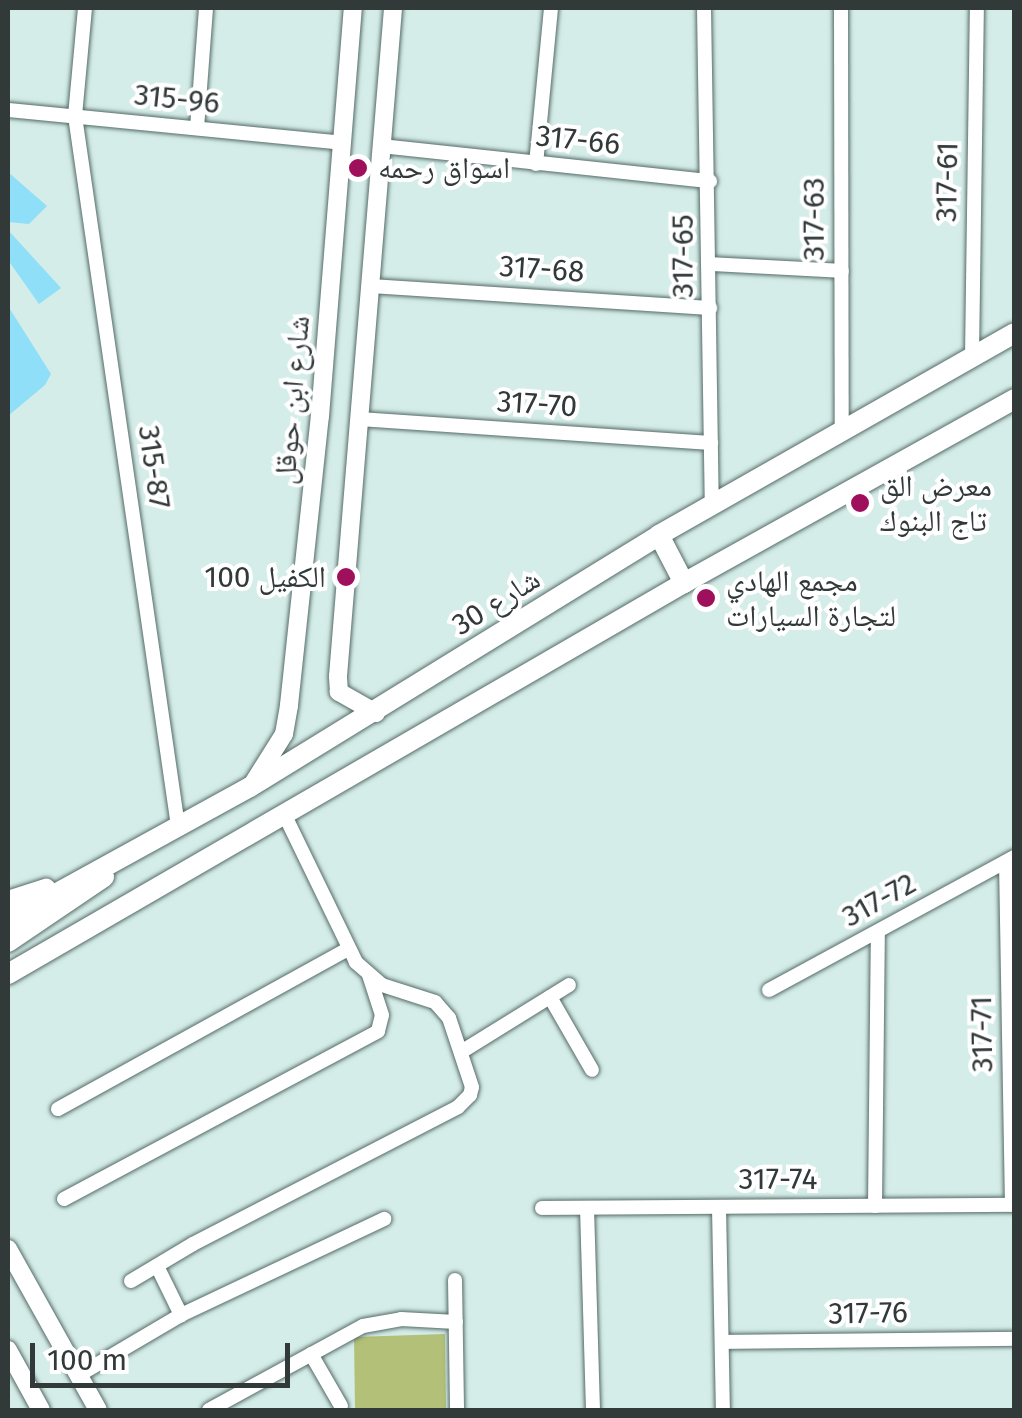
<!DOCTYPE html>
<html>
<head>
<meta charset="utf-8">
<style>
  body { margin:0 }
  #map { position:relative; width:1022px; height:1418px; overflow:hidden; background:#d5ede9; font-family:"Fira Sans","Noto Naskh Arabic",sans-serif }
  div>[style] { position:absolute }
  .green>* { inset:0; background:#b3c078 }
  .building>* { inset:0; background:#8edff7 }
  .roads { filter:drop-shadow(0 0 2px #556b67) drop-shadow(0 0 2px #556b67) }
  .minor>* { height:14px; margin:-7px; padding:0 7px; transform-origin:7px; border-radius:7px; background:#fff }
  .tertiary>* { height:18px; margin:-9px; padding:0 9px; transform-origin:9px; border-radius:9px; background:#fff }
  .secondary>* { height:20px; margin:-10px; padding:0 10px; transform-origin:10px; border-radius:10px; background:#fff }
  .dots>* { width:28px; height:28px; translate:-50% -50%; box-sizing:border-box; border:5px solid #fff; border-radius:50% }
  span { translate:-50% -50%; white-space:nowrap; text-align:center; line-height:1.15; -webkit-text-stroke:8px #fff; paint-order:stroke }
  .street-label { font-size:30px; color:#313a39 }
  .poi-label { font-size:30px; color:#313a39 }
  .left { translate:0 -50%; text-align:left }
  .right { translate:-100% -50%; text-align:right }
  .frame { position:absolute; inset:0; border:10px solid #313a39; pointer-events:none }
  .scale { position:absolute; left:30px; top:1343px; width:260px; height:45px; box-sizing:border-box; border:5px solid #313a39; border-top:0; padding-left:12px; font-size:30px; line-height:35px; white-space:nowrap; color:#313a39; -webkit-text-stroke:8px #fff; paint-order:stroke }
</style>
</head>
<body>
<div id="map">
  <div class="green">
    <div style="clip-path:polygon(445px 1334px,446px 1410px,355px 1410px,354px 1337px)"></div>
  </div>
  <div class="building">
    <div style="clip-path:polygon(8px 172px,47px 206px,29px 224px,8px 222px)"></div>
    <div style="clip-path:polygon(8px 230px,61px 288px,39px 304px,8px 260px)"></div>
    <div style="clip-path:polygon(8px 306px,51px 374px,45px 385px,8px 416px)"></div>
  </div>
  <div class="roads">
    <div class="minor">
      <div style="left:85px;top:8px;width:108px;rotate:95.3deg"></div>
      <div style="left:75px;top:116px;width:717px;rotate:81.75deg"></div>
      <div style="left:704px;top:8px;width:496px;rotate:89.1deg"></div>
      <div style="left:841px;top:8px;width:422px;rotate:89.9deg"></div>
      <div style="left:8px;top:110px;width:336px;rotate:5.6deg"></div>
      <div style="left:197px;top:128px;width:120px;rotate:-85.7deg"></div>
      <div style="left:381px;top:146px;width:331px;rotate:6.1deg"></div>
      <div style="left:536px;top:164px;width:157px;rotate:-84.5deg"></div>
      <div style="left:710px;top:264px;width:132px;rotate:3deg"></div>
      <div style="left:370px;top:286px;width:341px;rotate:3.7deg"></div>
      <div style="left:972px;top:357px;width:349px;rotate:-89.2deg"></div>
      <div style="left:359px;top:419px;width:353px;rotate:3.9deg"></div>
      <div style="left:1006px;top:862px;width:343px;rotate:89deg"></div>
      <div style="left:769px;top:990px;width:279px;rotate:-28.5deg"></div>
      <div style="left:550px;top:997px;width:84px;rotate:60.1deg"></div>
      <div style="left:461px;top:1052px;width:127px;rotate:-31.8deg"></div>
      <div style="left:58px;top:1109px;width:331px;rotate:-28.9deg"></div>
      <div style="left:64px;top:1199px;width:356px;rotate:-28.1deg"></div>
      <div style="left:378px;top:1031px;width:16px;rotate:-76deg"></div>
      <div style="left:382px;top:1015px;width:42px;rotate:-108deg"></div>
      <div style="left:875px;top:1206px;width:273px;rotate:-89.4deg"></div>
      <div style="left:719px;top:1207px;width:203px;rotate:88.9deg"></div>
      <div style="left:542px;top:1208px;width:472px;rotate:-0.4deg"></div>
      <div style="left:587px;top:1208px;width:202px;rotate:88.3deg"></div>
      <div style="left:157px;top:1266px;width:55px;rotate:63.9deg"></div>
      <div style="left:455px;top:1280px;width:130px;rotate:89.1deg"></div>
      <div style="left:131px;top:1281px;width:72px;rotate:-30.8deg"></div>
      <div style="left:193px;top:1244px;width:298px;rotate:-27.3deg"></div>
      <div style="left:458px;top:1107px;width:17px;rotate:-45deg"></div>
      <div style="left:470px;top:1095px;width:8px;rotate:-76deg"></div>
      <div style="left:472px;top:1087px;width:73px;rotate:-108.4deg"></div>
      <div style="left:449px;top:1018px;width:21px;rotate:-131deg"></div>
      <div style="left:435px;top:1002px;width:56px;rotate:-162.2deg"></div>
      <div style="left:382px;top:985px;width:35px;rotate:-139deg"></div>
      <div style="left:356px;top:962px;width:165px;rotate:-115.9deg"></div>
      <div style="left:722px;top:1342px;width:292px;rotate:-0.6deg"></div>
      <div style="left:311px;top:1354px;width:60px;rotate:60deg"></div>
      <div style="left:79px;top:1375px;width:118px;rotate:-30.5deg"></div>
      <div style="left:181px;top:1315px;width:225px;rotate:-25.3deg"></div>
      <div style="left:209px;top:1410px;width:175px;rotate:-28.6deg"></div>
      <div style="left:363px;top:1326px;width:39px;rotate:-10deg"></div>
      <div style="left:401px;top:1319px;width:55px;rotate:3.1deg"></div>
    </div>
    <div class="tertiary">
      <div style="left:376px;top:713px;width:43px;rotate:-150.4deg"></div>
      <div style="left:339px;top:692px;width:16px;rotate:-94deg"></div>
      <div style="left:338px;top:676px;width:670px;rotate:-85.29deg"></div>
      <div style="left:252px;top:785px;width:60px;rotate:-57.9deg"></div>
      <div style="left:284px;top:734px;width:29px;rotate:-80deg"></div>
      <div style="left:289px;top:705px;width:291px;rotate:-83.9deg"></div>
      <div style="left:320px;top:416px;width:409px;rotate:-85.4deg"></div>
      <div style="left:8px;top:1249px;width:184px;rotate:60.8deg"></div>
      <div style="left:8px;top:1350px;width:68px;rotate:61.2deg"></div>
    </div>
    <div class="secondary">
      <div style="left:659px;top:535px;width:54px;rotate:62.5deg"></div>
      <div style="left:8px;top:901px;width:40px;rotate:-18deg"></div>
      <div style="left:8px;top:920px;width:276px;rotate:-28.8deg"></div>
      <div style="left:250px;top:787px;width:480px;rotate:-31.6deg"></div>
      <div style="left:659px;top:535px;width:408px;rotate:-29.6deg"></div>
      <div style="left:8px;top:942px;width:116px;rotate:-34.1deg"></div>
      <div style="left:8px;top:974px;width:781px;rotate:-30.05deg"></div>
      <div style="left:684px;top:583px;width:378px;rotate:-29.1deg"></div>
    </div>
  </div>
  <div class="dots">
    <div style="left:358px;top:168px;background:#9e105c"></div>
    <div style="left:860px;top:503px;background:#9e105c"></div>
    <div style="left:346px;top:577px;background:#9e105c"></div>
    <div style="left:706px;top:598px;background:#9e105c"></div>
  </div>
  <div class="street-label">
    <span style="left:177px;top:99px;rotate:6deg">315-96</span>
    <span style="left:578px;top:140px;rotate:6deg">317-66</span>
    <span style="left:947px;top:182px;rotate:-89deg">317-61</span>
    <span style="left:814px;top:219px;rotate:-90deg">317-63</span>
    <span style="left:683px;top:256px;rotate:-90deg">317-65</span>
    <span style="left:542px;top:269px;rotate:4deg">317-68</span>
    <span style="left:292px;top:400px;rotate:-85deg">شارع ابن حوقل</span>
    <span style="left:537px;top:404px;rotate:4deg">317-70</span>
    <span style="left:154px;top:467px;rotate:82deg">315-87</span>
    <span style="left:496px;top:602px;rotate:-32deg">شارع 30</span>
    <span style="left:879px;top:900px;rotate:-29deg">317-72</span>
    <span style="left:982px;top:1034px;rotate:-91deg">317-71</span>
    <span style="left:778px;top:1179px">317-74</span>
    <span style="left:868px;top:1313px;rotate:-1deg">317-76</span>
  </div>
  <div class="poi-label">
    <span class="left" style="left:378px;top:168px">اسواق رحمه</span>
    <span class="left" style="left:880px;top:503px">معرض الق<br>تاج البنوك</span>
    <span class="right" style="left:326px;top:577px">الكفيل 100</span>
    <span class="left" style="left:726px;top:598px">مجمع الهادي<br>لتجارة السيارات</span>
  </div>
  <div class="frame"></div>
  <div class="scale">100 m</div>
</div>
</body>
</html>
